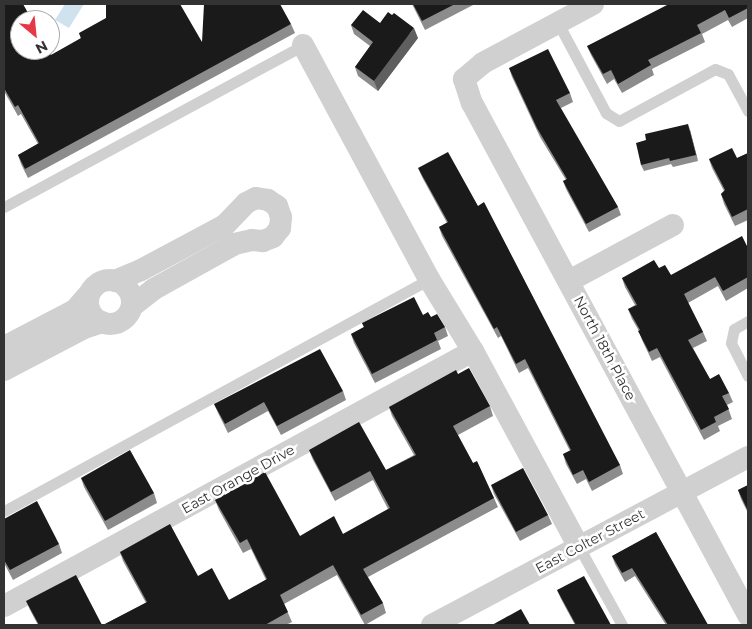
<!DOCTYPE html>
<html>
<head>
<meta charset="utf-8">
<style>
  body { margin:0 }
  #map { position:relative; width:752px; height:629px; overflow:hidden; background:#fff; font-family:Montserrat,sans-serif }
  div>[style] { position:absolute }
  .water>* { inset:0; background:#cfe2ee }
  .lane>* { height:11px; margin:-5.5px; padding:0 5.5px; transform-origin:5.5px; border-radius:5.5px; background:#d0d0d0 }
  .street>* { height:22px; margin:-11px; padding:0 11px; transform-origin:11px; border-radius:11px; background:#d0d0d0 }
  .street>.ring { margin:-11px; padding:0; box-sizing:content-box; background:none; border:22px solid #d0d0d0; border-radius:50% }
  .wall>* { inset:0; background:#8c8c8c }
  .shaded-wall>* { inset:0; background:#5f5f5f }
  .building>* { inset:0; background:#1a1a1a }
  span { translate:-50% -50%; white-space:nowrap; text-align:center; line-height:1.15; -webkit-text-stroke:5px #fff; paint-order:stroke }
  .street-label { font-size:14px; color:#333 }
  .frame { position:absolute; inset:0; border:5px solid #333; pointer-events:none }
  .north { position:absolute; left:10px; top:10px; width:50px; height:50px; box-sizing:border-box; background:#fff; border:1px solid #adadad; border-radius:50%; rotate:152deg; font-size:14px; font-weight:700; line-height:20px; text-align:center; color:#333 }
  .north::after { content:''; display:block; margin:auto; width:18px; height:22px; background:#e63946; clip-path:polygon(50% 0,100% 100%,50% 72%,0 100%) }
</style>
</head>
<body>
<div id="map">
  <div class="water">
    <div style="clip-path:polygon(65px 4px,84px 4px,69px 28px,55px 20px)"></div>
  </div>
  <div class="lane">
    <div style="left:558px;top:23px;width:102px;rotate:61.9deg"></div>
    <div style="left:606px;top:113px;width:15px;rotate:32deg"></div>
    <div style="left:619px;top:121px;width:109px;rotate:-28.4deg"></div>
    <div style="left:715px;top:69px;width:14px;rotate:21deg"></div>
    <div style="left:728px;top:74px;width:42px;rotate:61.6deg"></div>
    <div style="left:4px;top:207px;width:340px;rotate:-28.4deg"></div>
    <div style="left:748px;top:321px;width:16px;rotate:150deg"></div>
    <div style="left:734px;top:329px;width:14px;rotate:102deg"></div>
    <div style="left:731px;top:343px;width:37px;rotate:63deg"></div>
    <div style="left:4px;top:511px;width:484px;rotate:-28.6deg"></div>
    <div style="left:579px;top:547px;width:89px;rotate:61.1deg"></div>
  </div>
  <div class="street">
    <div style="left:593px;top:4px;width:125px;rotate:151.8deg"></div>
    <div style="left:483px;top:63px;width:25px;rotate:140deg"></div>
    <div style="left:464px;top:79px;width:25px;rotate:72deg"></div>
    <div style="left:472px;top:103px;width:582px;rotate:61.67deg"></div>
    <div style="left:303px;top:45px;width:266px;rotate:61.7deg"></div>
    <div style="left:429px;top:279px;width:84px;rotate:58.6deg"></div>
    <div style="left:473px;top:351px;width:223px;rotate:61.6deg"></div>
    <div class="ring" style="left:88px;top:280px;width:22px;height:22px"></div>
    <div style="left:115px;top:281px;width:28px;rotate:-23deg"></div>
    <div style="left:141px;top:270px;width:95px;rotate:-28.2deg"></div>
    <div style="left:225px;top:225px;width:30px;rotate:-46deg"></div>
    <div style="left:246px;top:203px;width:11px;rotate:-27deg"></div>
    <div style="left:256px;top:198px;width:12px;rotate:9deg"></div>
    <div style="left:268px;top:200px;width:11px;rotate:34deg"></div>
    <div style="left:277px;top:206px;width:12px;rotate:70deg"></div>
    <div style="left:281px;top:217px;width:11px;rotate:95deg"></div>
    <div style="left:280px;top:228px;width:11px;rotate:128deg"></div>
    <div style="left:273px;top:237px;width:11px;rotate:158deg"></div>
    <div style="left:263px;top:241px;width:11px;rotate:-175deg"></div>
    <div style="left:252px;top:240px;width:17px;rotate:167deg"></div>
    <div style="left:235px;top:244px;width:93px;rotate:150.9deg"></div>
    <div style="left:154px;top:289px;width:28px;rotate:142deg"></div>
    <div style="left:569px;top:281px;width:118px;rotate:-28.3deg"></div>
    <div style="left:4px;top:347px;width:80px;rotate:-27.5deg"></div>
    <div style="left:75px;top:310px;width:21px;rotate:-49deg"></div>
    <div style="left:4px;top:370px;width:90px;rotate:-27.7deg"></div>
    <div style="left:84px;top:328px;width:19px;rotate:-18deg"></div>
    <div style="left:4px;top:606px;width:534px;rotate:-28.53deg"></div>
    <div style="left:432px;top:625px;width:358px;rotate:-28deg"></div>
  </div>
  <div class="wall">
    <div style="clip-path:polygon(4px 4px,51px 55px,81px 39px,79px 33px,202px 42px,291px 24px,295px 33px,28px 178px,21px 164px,18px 155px,38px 144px,21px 114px,18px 116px,4px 91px)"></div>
    <div style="clip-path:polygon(412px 4px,475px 4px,425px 30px)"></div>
    <div style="clip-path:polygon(748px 4px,748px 18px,732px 27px,728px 20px,702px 34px,705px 42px,652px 69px,654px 75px,622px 93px,614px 79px,607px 84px,591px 55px,587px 46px)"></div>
    <div style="clip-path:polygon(380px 23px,418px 38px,378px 91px,358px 76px,355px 67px,370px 46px,354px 34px,351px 25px)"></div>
    <div style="clip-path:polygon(509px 68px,570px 93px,573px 102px,561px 108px,618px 207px,621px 215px,589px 232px,566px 189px,563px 181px,566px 180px,540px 137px,512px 77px)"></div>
    <div style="clip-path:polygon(690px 130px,698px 161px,673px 167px,671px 164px,644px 171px,641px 165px)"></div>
    <div style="clip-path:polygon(748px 153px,748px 220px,735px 226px,724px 204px,721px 194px,724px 191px,712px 168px,709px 159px,737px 158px)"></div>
    <div style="clip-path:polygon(418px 168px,620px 465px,623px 474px,592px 491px,586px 479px,577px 484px,566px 464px,563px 454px,570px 451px,528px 368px,519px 373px,501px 336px,498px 338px,442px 236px,439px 227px,447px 223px,422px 177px)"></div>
    <div style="clip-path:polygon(748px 248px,748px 288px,726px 301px,718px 286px,688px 303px,703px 332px,707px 341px,693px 348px,710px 379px,729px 393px,733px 402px,727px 405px,732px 419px,718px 426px,720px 431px,704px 440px,660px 357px,652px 361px,642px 340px,639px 331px,632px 319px,628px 309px,635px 305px,625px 287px,622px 278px,659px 268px,671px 275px)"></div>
    <div style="clip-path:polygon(423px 315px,431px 317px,445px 327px,448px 336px,438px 341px,441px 349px,375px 383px,354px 343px,351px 334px,364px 327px,362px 323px)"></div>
    <div style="clip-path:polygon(458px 374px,490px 406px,493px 416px,458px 435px,473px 463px,494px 498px,498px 507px,368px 577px,383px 603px,386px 613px,365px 625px,337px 575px,284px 604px,292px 622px,286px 625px,103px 625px,146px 603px,123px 561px,120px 552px,198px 576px,229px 600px,266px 580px,251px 549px,243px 553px,219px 510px,215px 500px,300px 536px,343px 534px,388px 509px,373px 480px,335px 501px,313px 460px,309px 450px,386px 470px,414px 455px,392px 416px,389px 407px)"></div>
    <div style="clip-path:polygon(343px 391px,346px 400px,281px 435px,268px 411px,228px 433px,218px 413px,214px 404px)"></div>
    <div style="clip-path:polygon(81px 478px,154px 493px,157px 503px,108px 530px,84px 487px)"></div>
    <div style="clip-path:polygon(491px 485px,548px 515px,552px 524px,520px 541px,494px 494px)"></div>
    <div style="clip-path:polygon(748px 485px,748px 513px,741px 499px,738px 490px)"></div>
    <div style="clip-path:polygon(4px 519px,59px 544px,62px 553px,13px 580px,4px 563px)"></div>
    <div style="clip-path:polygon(656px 532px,708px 625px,666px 625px,635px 576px,625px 582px,615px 564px,612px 556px)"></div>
    <div style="clip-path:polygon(557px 590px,611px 625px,575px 625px,561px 599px)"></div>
    <div style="clip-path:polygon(26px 601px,102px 625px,38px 625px,30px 610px)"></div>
  </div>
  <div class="shaded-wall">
    <div style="clip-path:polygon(414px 28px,418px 38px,378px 91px,374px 81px)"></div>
    <div style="clip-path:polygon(688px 124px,690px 130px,698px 161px,696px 155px)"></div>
  </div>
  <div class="building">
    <div style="clip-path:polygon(4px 4px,23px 4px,32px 20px,20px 20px,20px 50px,48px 50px,51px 55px,81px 38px,79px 33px,106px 18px,106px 4px,162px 4px,162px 5px,164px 4px,180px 4px,202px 42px,204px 4px,280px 4px,291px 24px,25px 169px,18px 155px,39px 143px,18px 105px,15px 107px,4px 88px)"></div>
    <div style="clip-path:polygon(413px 4px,455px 4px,422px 21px)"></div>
    <div style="clip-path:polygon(669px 4px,748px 4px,748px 8px,729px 18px,725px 10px,697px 25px,701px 33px,648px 60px,651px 65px,618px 84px,611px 70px,603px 74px,587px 46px)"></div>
    <div style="clip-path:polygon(363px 10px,380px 23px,388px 12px,392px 15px,394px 13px,414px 28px,374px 81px,355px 67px,373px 42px,351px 25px)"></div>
    <div style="clip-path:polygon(548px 49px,570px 93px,556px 100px,618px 207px,586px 224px,563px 181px,567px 179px,537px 128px,509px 68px)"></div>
    <div style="clip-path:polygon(688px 124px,696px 155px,670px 161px,669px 158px,641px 165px,636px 143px,646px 140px,645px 134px)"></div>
    <div style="clip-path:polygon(732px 148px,737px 158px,748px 153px,748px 209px,732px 217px,721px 194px,725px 190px,709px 159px)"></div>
    <div style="clip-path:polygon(448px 152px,478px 206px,484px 202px,620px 465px,589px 482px,583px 470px,573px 475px,563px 454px,571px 450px,525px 359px,516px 364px,497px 327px,494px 329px,439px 227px,448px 222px,418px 168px)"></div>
    <div style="clip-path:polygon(742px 236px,748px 248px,748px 277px,723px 291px,715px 277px,684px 294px,703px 332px,688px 340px,710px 379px,719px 374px,729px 393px,722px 396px,729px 409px,714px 417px,716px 422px,701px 430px,657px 348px,649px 352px,638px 331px,640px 330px,628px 309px,637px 305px,622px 278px,654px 260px,659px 268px,665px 265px,671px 275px)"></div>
    <div style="clip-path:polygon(414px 297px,423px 315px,428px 312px,431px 317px,437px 314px,445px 327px,434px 333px,437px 340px,372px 374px,351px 334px,364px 327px,362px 323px)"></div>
    <div style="clip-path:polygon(320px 349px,343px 391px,277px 426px,264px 402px,225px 424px,214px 404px)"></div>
    <div style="clip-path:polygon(469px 368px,490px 406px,453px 426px,473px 463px,477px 461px,494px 498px,363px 569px,383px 603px,361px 615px,333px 565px,280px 595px,288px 612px,265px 625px,103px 625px,147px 602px,120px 552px,170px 524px,198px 576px,212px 568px,229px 600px,267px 579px,247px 539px,240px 543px,215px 500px,265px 472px,300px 536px,334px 516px,343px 534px,390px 508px,370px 471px,331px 492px,309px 450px,359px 422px,386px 470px,416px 455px,389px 407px,456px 370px,458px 374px)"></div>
    <div style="clip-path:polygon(130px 450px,154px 493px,105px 521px,81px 478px)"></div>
    <div style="clip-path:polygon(523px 468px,548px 515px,516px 532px,491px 485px)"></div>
    <div style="clip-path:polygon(748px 485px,748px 511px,738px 490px)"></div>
    <div style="clip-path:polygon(37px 501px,59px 544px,10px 570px,4px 560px,4px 519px)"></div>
    <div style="clip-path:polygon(656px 532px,708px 625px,668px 625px,632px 568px,622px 573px,612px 556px)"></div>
    <div style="clip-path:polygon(76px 575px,102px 625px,39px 625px,26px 601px)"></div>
    <div style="clip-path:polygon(584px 576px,611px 625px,576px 625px,557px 590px)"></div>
    <div style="clip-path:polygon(521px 609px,530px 625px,492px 625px)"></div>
  </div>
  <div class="street-label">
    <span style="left:605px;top:348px;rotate:62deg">North 18th Place</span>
    <span style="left:238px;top:479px;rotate:-29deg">East Orange Drive</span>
    <span style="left:590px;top:541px;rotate:-28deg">East Colter Street</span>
  </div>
  <div class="frame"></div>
  <div class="north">N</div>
</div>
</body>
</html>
